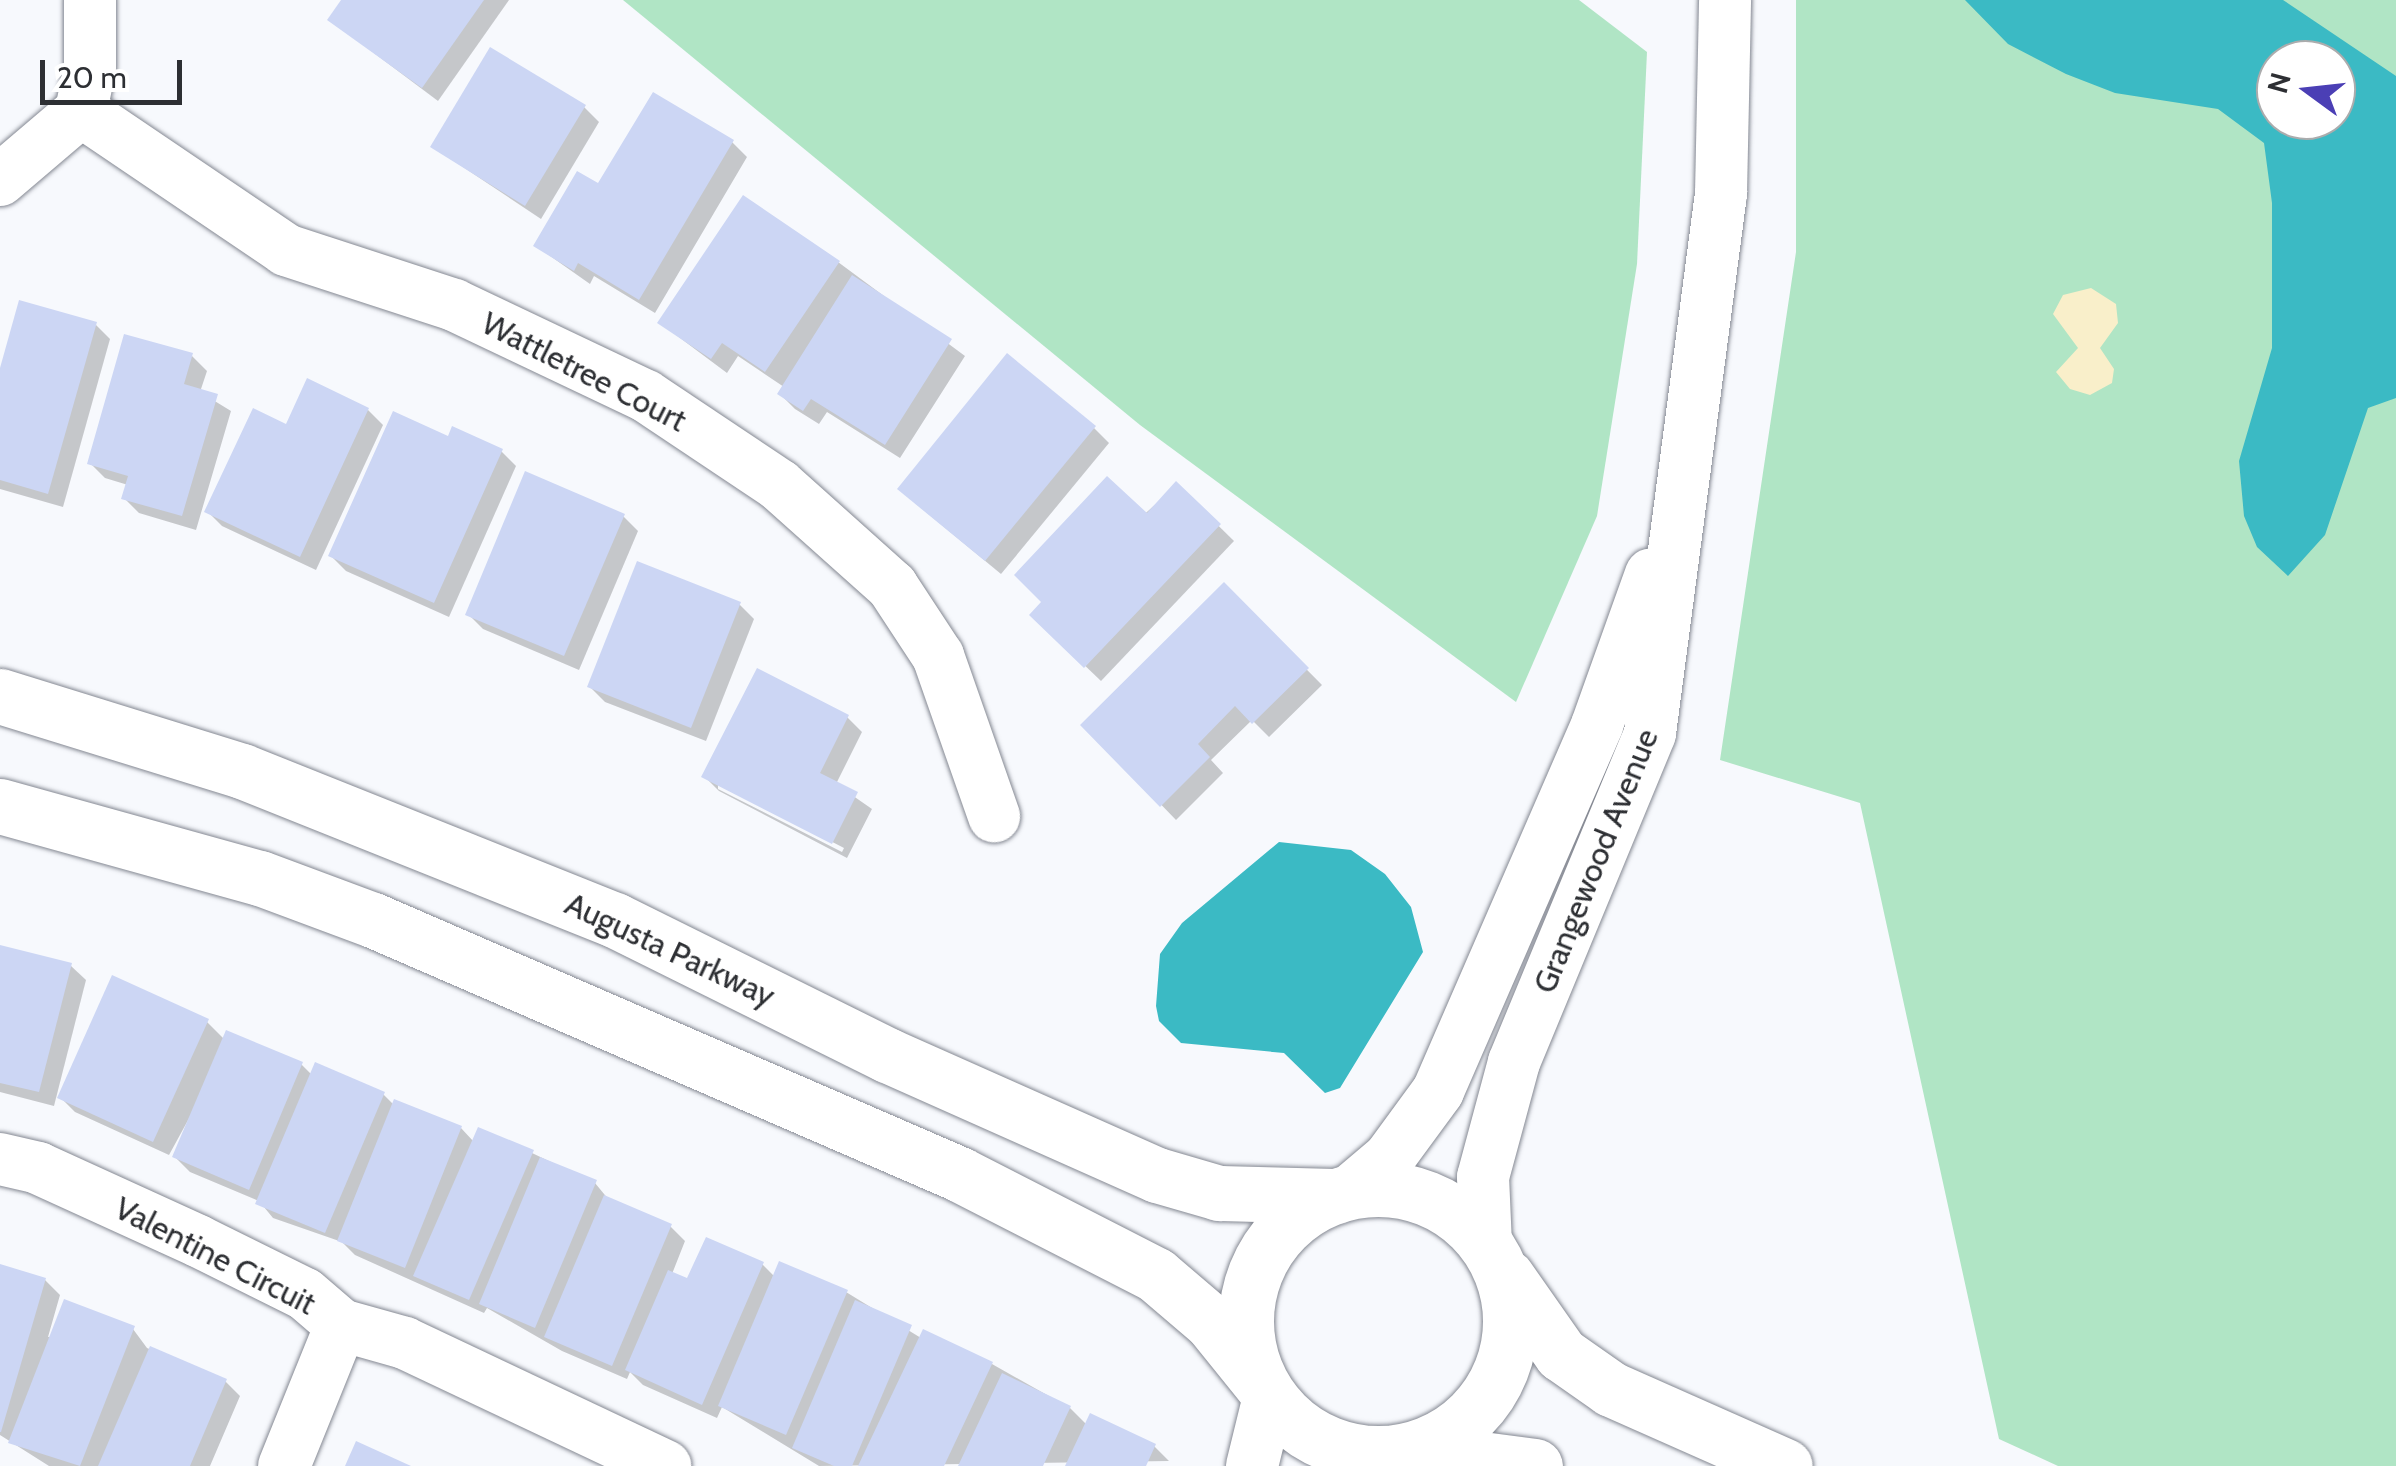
<!DOCTYPE html>
<html>
<head>
<meta charset="utf-8">
<style>
  body { margin:0 }
  #map { position:relative; width:2396px; height:1466px; overflow:hidden; background:#f7f9fd; font-family:Cabin,sans-serif }
  div>[style] { position:absolute }
  .green>* { inset:0; background:#b0e5c5 }
  .sand>* { inset:0; background:#f9efca }
  .water>* { inset:0; background:#3bbac4 }
  .shadow>* { inset:0; background:#0003 }
  .building>* { inset:0; background:#ccd6f4 }
  .roads { filter:drop-shadow(0 0 2px #848892) drop-shadow(0 0 2px #848892) }
  .minor>* { height:52px; margin:-26px; padding:0 26px; transform-origin:26px; border-radius:26px; background:#fff }
  .major>* { height:55px; margin:-27.5px; padding:0 27.5px; transform-origin:27.5px; border-radius:27.5px; background:#fff }
  .major>.ring { margin:-27.5px; padding:0; box-sizing:content-box; background:none; border:55px solid #fff; border-radius:50% }
  span { translate:-50% -50%; white-space:nowrap; text-align:center; line-height:1.15; -webkit-text-stroke:9px #fff; paint-order:stroke }
  .street-label { font-size:32px; color:#2d2f33 }
  .north { position:absolute; left:2256px; top:40px; width:100px; height:100px; box-sizing:border-box; background:#fff; border:2px solid #abacad; border-radius:50%; rotate:285deg; font-size:28px; font-weight:700; line-height:40px; text-align:center; color:#2d2f33 }
  .north::after { content:''; display:block; margin:auto; width:35px; height:45px; background:#4b3fb5; clip-path:polygon(50% 0,100% 100%,50% 72%,0 100%) }
  .scale { position:absolute; left:40px; top:60px; width:142px; height:45px; box-sizing:border-box; border:5px solid #2d2f33; border-top:0; padding-left:12px; font-size:30px; line-height:35px; white-space:nowrap; color:#2d2f33; -webkit-text-stroke:8px #fff; paint-order:stroke }
</style>
</head>
<body>
<div id="map">
  <div class="green">
    <div style="clip-path:polygon(623px 0,1579px 0,1647px 52px,1637px 264px,1597px 516px,1516px 702px,1140px 425px)"></div>
    <div style="clip-path:polygon(evenodd,1796px 0,2396px 0,2396px 1466px,2058px 1466px,1999px 1439px,1860px 803px,1720px 760px,1796px 252px,1796px 0,2276px 60px,2336px 60px,2336px 120px,2276px 120px,2276px 60px)"></div>
  </div>
  <div class="sand">
    <div style="clip-path:polygon(2091px 288px,2116px 304px,2118px 323px,2100px 348px,2114px 369px,2112px 383px,2090px 395px,2070px 389px,2056px 372px,2078px 348px,2053px 314px,2063px 295px)"></div>
  </div>
  <div class="water">
    <div style="clip-path:polygon(evenodd,1965px 0,2283px 0,2396px 76px,2396px 398px,2368px 408px,2325px 535px,2288px 576px,2257px 547px,2244px 516px,2239px 461px,2272px 348px,2272px 203px,2264px 143px,2218px 109px,2115px 93px,2066px 74px,2008px 44px,1965px 0,2336px 60px,2336px 120px,2276px 120px,2276px 60px,2336px 60px)"></div>
    <div style="clip-path:polygon(1279px 842px,1351px 850px,1385px 874px,1411px 907px,1423px 952px,1340px 1088px,1325px 1093px,1284px 1053px,1181px 1043px,1159px 1021px,1156px 1006px,1160px 954px,1182px 923px)"></div>
  </div>
  <div class="shadow">
    <div style="clip-path:polygon(344px 0,509px 0,438px 101px,330px 20px)"></div>
    <div style="clip-path:polygon(584px 107px,599px 122px,541px 219px,433px 147px)"></div>
    <div style="clip-path:polygon(732px 142px,747px 157px,655px 313px,594px 276px,590px 284px,536px 246px,599px 186px)"></div>
    <div style="clip-path:polygon(838px 262px,965px 356px,900px 458px,827px 412px,819px 424px,795px 409px,780px 394px,784px 387px,738px 356px,727px 373px,660px 323px)"></div>
    <div style="clip-path:polygon(95px 324px,110px 339px,63px 507px,0 489px,0 377px)"></div>
    <div style="clip-path:polygon(192px 356px,207px 371px,200px 392px,231px 411px,196px 530px,139px 513px,124px 498px,128px 485px,105px 478px,90px 463px)"></div>
    <div style="clip-path:polygon(368px 410px,383px 425px,316px 570px,222px 526px,207px 511px,287px 427px)"></div>
    <div style="clip-path:polygon(1094px 428px,1109px 443px,1001px 574px,915px 503px)"></div>
    <div style="clip-path:polygon(449px 440px,501px 451px,516px 466px,449px 617px,346px 571px,331px 556px)"></div>
    <div style="clip-path:polygon(1177px 485px,1234px 541px,1101px 681px,1032px 615px)"></div>
    <div style="clip-path:polygon(623px 516px,638px 531px,579px 670px,483px 629px,468px 614px)"></div>
    <div style="clip-path:polygon(1224px 586px,1322px 685px,1269px 737px,1252px 720px,1211px 760px,1223px 773px,1176px 820px,1084px 725px)"></div>
    <div style="clip-path:polygon(739px 604px,754px 619px,706px 741px,605px 702px,590px 687px)"></div>
    <div style="clip-path:polygon(evenodd,847px 717px,862px 732px,836px 784px,872px 809px,847px 858px,719px 791px,704px 776px,847px 717px,718px 783px,844px 848px,842px 852px,718px 789px,718px 783px)"></div>
    <div style="clip-path:polygon(0 948px,70px 965px,86px 980px,54px 1106px,0 1092px)"></div>
    <div style="clip-path:polygon(207px 1022px,224px 1039px,301px 1064px,312px 1075px,383px 1094px,394px 1105px,461px 1128px,474px 1142px,532px 1153px,595px 1183px,609px 1200px,670px 1226px,685px 1241px,672px 1274px,689px 1282px,762px 1264px,775px 1277px,846px 1292px,921px 1338px,992px 1364px,1070px 1408px,1087px 1425px,1154px 1446px,1169px 1461px,819px 1466px,722px 1407px,717px 1418px,643px 1385px,630px 1372px,627px 1379px,562px 1351px,487px 1308px,484px 1313px,355px 1255px,342px 1242px,273px 1218px,259px 1201px,190px 1172px,175px 1157px,198px 1102px,169px 1155px,75px 1112px,60px 1097px)"></div>
    <div style="clip-path:polygon(0 1266px,45px 1280px,60px 1295px,48px 1337px,133px 1329px,147px 1348px,225px 1381px,240px 1396px,210px 1466px,49px 1466px,0 1435px)"></div>
  </div>
  <div class="building">
    <div style="clip-path:polygon(341px 0,484px 0,422px 88px,327px 20px)"></div>
    <div style="clip-path:polygon(490px 47px,586px 105px,525px 206px,430px 147px)"></div>
    <div style="clip-path:polygon(653px 92px,734px 140px,639px 300px,578px 263px,574px 271px,533px 246px,577px 171px,598px 183px)"></div>
    <div style="clip-path:polygon(743px 195px,840px 261px,765px 372px,722px 343px,711px 359px,657px 323px)"></div>
    <div style="clip-path:polygon(852px 275px,952px 339px,885px 445px,811px 399px,803px 411px,777px 394px)"></div>
    <div style="clip-path:polygon(19px 300px,97px 322px,48px 494px,0 480px,0 368px)"></div>
    <div style="clip-path:polygon(124px 334px,193px 353px,184px 384px,218px 394px,182px 516px,121px 499px,128px 476px,87px 464px)"></div>
    <div style="clip-path:polygon(1007px 353px,1096px 426px,985px 561px,897px 489px)"></div>
    <div style="clip-path:polygon(307px 378px,369px 408px,300px 557px,204px 512px,253px 408px,286px 424px)"></div>
    <div style="clip-path:polygon(393px 411px,448px 436px,452px 426px,503px 449px,434px 603px,328px 556px)"></div>
    <div style="clip-path:polygon(525px 471px,625px 514px,564px 656px,465px 615px)"></div>
    <div style="clip-path:polygon(1107px 476px,1147px 513px,1176px 481px,1221px 524px,1084px 668px,1029px 615px,1041px 602px,1014px 575px)"></div>
    <div style="clip-path:polygon(637px 561px,741px 602px,691px 728px,587px 687px)"></div>
    <div style="clip-path:polygon(1224px 582px,1309px 668px,1252px 724px,1235px 706px,1198px 744px,1210px 757px,1160px 807px,1080px 725px)"></div>
    <div style="clip-path:polygon(757px 668px,849px 715px,820px 773px,858px 792px,832px 844px,701px 777px)"></div>
    <div style="clip-path:polygon(0 945px,72px 963px,39px 1092px,0 1083px)"></div>
    <div style="clip-path:polygon(112px 975px,209px 1019px,153px 1142px,57px 1098px)"></div>
    <div style="clip-path:polygon(226px 1030px,303px 1062px,249px 1190px,172px 1157px)"></div>
    <div style="clip-path:polygon(315px 1062px,385px 1092px,325px 1233px,255px 1204px)"></div>
    <div style="clip-path:polygon(394px 1099px,462px 1126px,405px 1268px,337px 1241px)"></div>
    <div style="clip-path:polygon(478px 1127px,534px 1150px,469px 1300px,413px 1276px)"></div>
    <div style="clip-path:polygon(540px 1157px,597px 1180px,535px 1328px,479px 1304px)"></div>
    <div style="clip-path:polygon(604px 1195px,672px 1224px,612px 1366px,544px 1337px)"></div>
    <div style="clip-path:polygon(706px 1237px,764px 1262px,702px 1405px,625px 1370px,668px 1270px,687px 1278px)"></div>
    <div style="clip-path:polygon(779px 1261px,848px 1290px,786px 1435px,718px 1406px)"></div>
    <div style="clip-path:polygon(0 1264px,46px 1278px,1px 1432px,0 1432px)"></div>
    <div style="clip-path:polygon(64px 1299px,135px 1326px,80px 1466px,8px 1443px)"></div>
    <div style="clip-path:polygon(855px 1300px,912px 1325px,852px 1466px,834px 1466px,792px 1448px)"></div>
    <div style="clip-path:polygon(923px 1329px,993px 1362px,944px 1466px,858px 1466px)"></div>
    <div style="clip-path:polygon(150px 1346px,227px 1379px,190px 1466px,98px 1466px)"></div>
    <div style="clip-path:polygon(1002px 1373px,1071px 1406px,1043px 1466px,958px 1466px)"></div>
    <div style="clip-path:polygon(1090px 1413px,1156px 1444px,1146px 1466px,1065px 1466px)"></div>
    <div style="clip-path:polygon(356px 1441px,411px 1466px,345px 1466px)"></div>
  </div>
  <div class="roads">
    <div class="minor">
      <div style="left:81px;top:111px;width:248px;rotate:34.1deg"></div>
      <div style="left:286px;top:250px;width:177px;rotate:18.1deg"></div>
      <div style="left:454px;top:305px;width:212px;rotate:25.4deg"></div>
      <div style="left:646px;top:396px;width:160px;rotate:33.8deg"></div>
      <div style="left:779px;top:485px;width:152px;rotate:41.8deg"></div>
      <div style="left:892px;top:586px;width:84px;rotate:56.7deg"></div>
      <div style="left:938px;top:656px;width:170px;rotate:70.7deg"></div>
      <div style="left:0;top:180px;width:106px;rotate:-40.4deg"></div>
      <div style="left:81px;top:111px;width:45px;rotate:-78.4deg"></div>
      <div style="left:90px;top:67px;width:67px;rotate:-90deg"></div>
      <div style="left:0;top:1159px;width:39px;rotate:13deg"></div>
      <div style="left:38px;top:1168px;width:176px;rotate:24.5deg"></div>
      <div style="left:198px;top:1241px;width:119px;rotate:26.4deg"></div>
      <div style="left:305px;top:1294px;width:48px;rotate:40.7deg"></div>
      <div style="left:341px;top:1325px;width:152px;rotate:112deg"></div>
      <div style="left:1350px;top:1191px;width:51px;rotate:-40.2deg"></div>
      <div style="left:1389px;top:1158px;width:83px;rotate:-53.8deg"></div>
      <div style="left:1438px;top:1091px;width:399px;rotate:-66.5deg"></div>
      <div style="left:1597px;top:725px;width:160px;rotate:-70.3deg"></div>
      <div style="left:1486px;top:1245px;width:68px;rotate:-92.5deg"></div>
      <div style="left:1483px;top:1177px;width:119px;rotate:-74.9deg"></div>
      <div style="left:1514px;top:1062px;width:356px;rotate:-67.5deg"></div>
      <div style="left:1650px;top:733px;width:544px;rotate:-82.5deg"></div>
      <div style="left:1721px;top:194px;width:194px;rotate:-88.8deg"></div>
      <div style="left:341px;top:1325px;width:66px;rotate:15.7deg"></div>
      <div style="left:405px;top:1343px;width:288px;rotate:25.3deg"></div>
      <div style="left:1252px;top:1466px;width:71px;rotate:-76.2deg"></div>
      <div style="left:1365px;top:1466px;width:23px;rotate:-31deg"></div>
    </div>
    <div class="major">
      <div style="left:0;top:696px;width:253px;rotate:17.2deg"></div>
      <div style="left:242px;top:771px;width:402px;rotate:21.8deg"></div>
      <div style="left:615px;top:920px;width:304px;rotate:26.4deg"></div>
      <div style="left:887px;top:1055px;width:295px;rotate:24deg"></div>
      <div style="left:1157px;top:1175px;width:65px;rotate:16.2deg"></div>
      <div style="left:1219px;top:1193px;width:116px;rotate:1.5deg"></div>
      <div style="left:0;top:806px;width:270px;rotate:15.5deg"></div>
      <div style="left:260px;top:878px;width:121px;rotate:20.4deg"></div>
      <div style="left:373px;top:920px;width:639px;rotate:23.43deg"></div>
      <div style="left:959px;top:1174px;width:221px;rotate:27.1deg"></div>
      <div style="left:1156px;top:1275px;width:72px;rotate:40.5deg"></div>
      <div style="left:1211px;top:1322px;width:80px;rotate:51.1deg"></div>
      <div class="ring" style="left:1246px;top:1189px;width:209px;height:209px"></div>
      <div style="left:1507px;top:1277px;width:94px;rotate:55deg"></div>
      <div style="left:1561px;top:1354px;width:61px;rotate:35deg"></div>
      <div style="left:1611px;top:1389px;width:190px;rotate:23.9deg"></div>
      <div style="left:1413px;top:1450px;width:123px;rotate:7.5deg"></div>
    </div>
  </div>
  <div class="street-label">
    <span style="left:584px;top:372px;rotate:27deg">Wattletree Court</span>
    <span style="left:1596px;top:861px;rotate:-68deg">Grangewood Avenue</span>
    <span style="left:670px;top:950px;rotate:25deg">Augusta Parkway</span>
    <span style="left:215px;top:1256px;rotate:27deg">Valentine Circuit</span>
  </div>
  <div class="north">N</div>
  <div class="scale">20 m</div>
</div>
</body>
</html>
